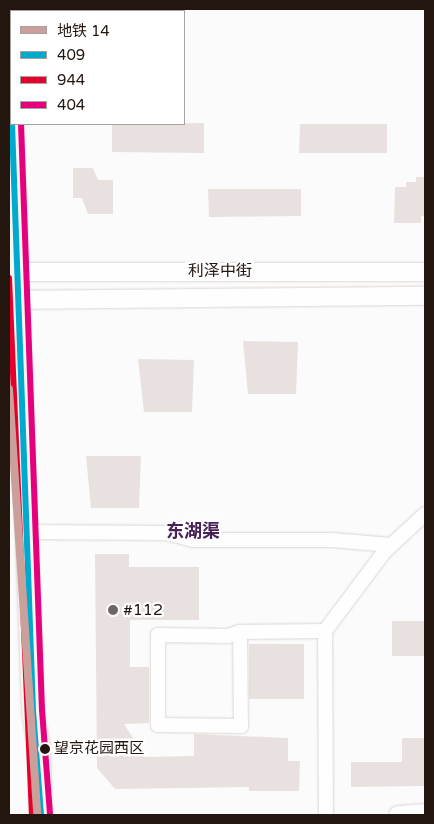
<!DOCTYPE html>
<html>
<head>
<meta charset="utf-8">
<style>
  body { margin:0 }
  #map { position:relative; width:434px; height:824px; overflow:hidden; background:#fbfbfb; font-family:"Varela Round","Noto Sans SC",sans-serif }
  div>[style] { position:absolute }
  .building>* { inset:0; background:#e9e1df }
  .roads { filter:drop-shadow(0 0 1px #dcd5d2) drop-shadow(0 0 1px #dcd5d2) }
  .minor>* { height:14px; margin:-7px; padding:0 7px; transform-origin:7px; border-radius:7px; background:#fefefe }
  .tertiary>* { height:18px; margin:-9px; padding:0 9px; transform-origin:9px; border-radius:9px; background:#fefefe }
  .primary>* { height:22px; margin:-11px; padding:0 11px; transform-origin:11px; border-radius:11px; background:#f8f4f1 }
  .bus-1>* { height:6px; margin:-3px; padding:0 3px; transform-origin:3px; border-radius:3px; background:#00a9ce }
  .bus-2>* { height:6px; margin:-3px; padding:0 3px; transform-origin:3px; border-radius:3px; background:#e4002b }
  .bus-3>* { height:6px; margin:-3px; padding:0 3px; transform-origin:3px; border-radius:3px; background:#e5007d }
  .metro-1>* { height:8px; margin:-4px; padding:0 4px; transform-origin:4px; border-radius:4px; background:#cba09a }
  .dots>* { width:14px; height:14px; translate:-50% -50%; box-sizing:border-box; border:2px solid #fff; border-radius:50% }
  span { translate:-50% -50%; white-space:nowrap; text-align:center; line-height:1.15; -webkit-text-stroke:4.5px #fff; paint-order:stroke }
  .bus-label { font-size:15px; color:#22160f }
  .left { translate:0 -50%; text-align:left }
  .street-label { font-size:16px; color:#22160f }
  .poi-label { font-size:16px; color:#22160f }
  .neighbourhood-label { font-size:18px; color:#472157; font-weight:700 }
  .frame { position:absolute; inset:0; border:10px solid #22160f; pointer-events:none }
  .legend { position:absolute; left:10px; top:10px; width:175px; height:115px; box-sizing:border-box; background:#fff; border:1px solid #a7a29f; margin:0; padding:6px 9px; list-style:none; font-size:15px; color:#22160f }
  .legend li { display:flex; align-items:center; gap:10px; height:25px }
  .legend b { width:25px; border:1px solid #a7a29f }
</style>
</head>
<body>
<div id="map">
  <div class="building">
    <div style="clip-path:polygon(204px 123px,204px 153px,112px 152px,112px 124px)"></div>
    <div style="clip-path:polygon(300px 124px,387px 124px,387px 153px,299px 153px)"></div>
    <div style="clip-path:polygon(73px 168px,93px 168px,98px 180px,113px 180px,113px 214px,88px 214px,82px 198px,73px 198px)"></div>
    <div style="clip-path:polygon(416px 177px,425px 177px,425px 216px,421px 216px,421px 223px,394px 223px,395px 187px,406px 187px,406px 182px,416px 182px)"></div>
    <div style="clip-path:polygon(208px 189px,301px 189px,301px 216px,209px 217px)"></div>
    <div style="clip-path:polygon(243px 341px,298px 342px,296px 394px,248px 394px)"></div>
    <div style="clip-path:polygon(138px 359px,194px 360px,192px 412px,144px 412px)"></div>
    <div style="clip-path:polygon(86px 456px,141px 456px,139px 508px,91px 508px)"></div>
    <div style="clip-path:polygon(95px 554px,129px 554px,129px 567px,199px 567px,199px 620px,130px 620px,130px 667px,149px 667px,149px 723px,124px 724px,145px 757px,194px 756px,194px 734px,288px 738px,288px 761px,300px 761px,299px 791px,249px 791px,249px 787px,115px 789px,97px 768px)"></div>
    <div style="clip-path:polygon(392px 621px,425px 621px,425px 656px,392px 656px)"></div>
    <div style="clip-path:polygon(249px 644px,304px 644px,304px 699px,249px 699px)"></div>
    <div style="clip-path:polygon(402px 738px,425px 738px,425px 786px,351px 787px,351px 762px,402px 762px)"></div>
  </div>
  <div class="roads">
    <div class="minor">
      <div style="left:27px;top:532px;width:140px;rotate:0.4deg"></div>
      <div style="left:167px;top:533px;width:27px;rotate:15deg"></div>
      <div style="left:193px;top:540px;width:139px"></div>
      <div style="left:332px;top:540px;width:59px;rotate:4.8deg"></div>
      <div style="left:240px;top:632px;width:94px;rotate:89.4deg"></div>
      <div style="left:241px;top:726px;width:83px;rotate:-179.3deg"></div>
      <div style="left:158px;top:725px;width:90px;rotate:-90deg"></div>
      <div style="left:158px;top:635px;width:70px;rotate:0.8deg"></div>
      <div style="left:228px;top:636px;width:13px;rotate:-18deg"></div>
      <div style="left:240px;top:632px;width:85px;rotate:-0.7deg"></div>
      <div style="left:326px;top:815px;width:184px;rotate:-90.3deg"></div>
      <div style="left:325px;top:631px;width:99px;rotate:-53.2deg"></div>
      <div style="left:384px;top:552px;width:56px;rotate:-42.8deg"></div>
    </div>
    <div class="tertiary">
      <div style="left:9px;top:272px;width:416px"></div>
      <div style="left:9px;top:300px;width:416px;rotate:-0.6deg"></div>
      <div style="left:398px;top:815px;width:27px;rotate:-4deg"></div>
    </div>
    <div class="primary">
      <div style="left:10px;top:9px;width:67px;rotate:89.1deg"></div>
      <div style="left:12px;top:124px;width:587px;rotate:87.95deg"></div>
      <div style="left:33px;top:711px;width:36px;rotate:81deg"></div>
      <div style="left:39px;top:747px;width:68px;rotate:88.3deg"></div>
    </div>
  </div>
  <div class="bus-1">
    <div style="left:10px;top:9px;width:67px;rotate:89.1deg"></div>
    <div style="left:12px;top:124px;width:587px;rotate:87.95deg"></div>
    <div style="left:33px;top:711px;width:104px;rotate:85.6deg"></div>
  </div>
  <div class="bus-2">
    <div style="left:9px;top:278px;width:537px;rotate:87.55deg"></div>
  </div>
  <div class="bus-3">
    <div style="left:21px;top:124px;width:586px;rotate:87.95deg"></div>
    <div style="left:42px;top:710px;width:105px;rotate:85.6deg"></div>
  </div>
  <div class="metro-1">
    <div style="left:9px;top:389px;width:427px;rotate:86.2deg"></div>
  </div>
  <div class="dots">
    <div style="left:113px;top:610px;background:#6e6662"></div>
    <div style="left:45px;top:749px;background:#22160f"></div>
  </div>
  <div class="bus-label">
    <span class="left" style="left:54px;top:749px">望京花园西区</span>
  </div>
  <div class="street-label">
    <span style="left:220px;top:271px">利泽中街</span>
  </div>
  <div class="poi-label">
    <span class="left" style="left:123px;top:610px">#112</span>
  </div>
  <div class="neighbourhood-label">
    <span style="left:193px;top:531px">东湖渠</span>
  </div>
  <div class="frame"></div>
  <ul class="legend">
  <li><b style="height:6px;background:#cba09a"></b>地铁 14</li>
  <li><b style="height:6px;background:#00a9ce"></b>409</li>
  <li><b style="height:6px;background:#e4002b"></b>944</li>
  <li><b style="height:6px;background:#e5007d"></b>404</li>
  </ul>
</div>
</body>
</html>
